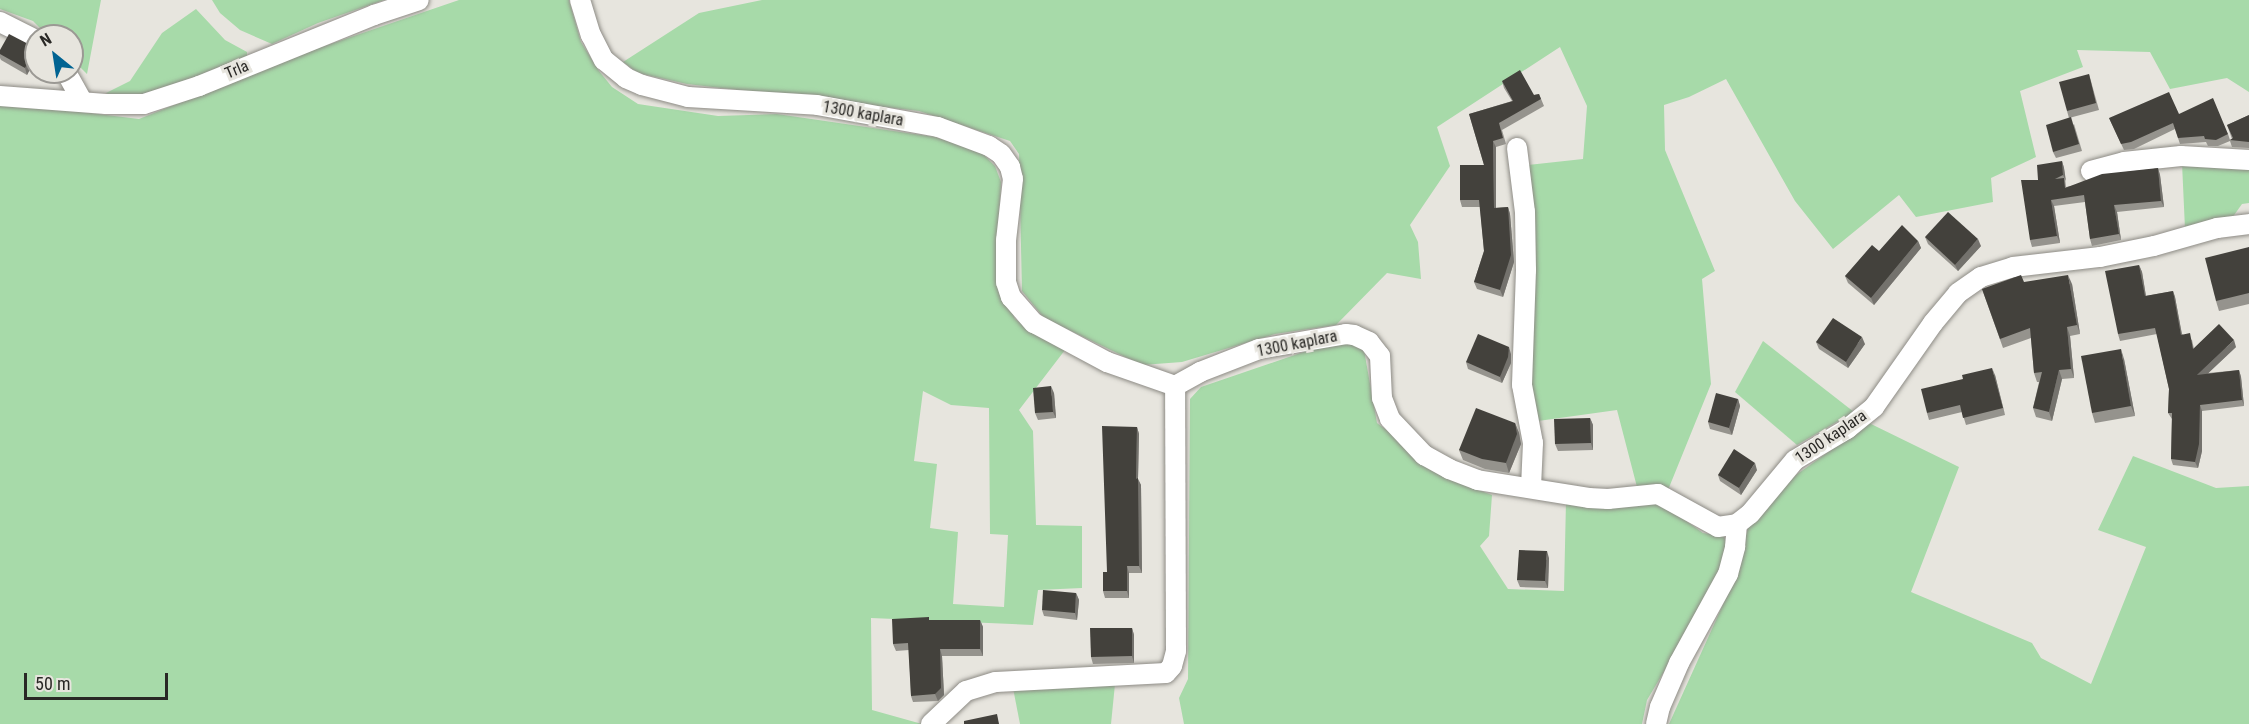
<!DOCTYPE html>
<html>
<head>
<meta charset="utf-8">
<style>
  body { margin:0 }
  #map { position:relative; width:2249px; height:724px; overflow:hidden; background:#e7e5de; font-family:"Roboto Condensed",sans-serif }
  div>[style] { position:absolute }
  .green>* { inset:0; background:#a7daa9 }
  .roads { filter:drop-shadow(0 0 2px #8d8b85) drop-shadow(0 0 2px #8d8b85) }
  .street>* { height:20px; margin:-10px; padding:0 10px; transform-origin:10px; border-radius:10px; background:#fff }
  .wall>* { inset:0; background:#95938d }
  .shaded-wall>* { inset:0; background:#74726d }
  .building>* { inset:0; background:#43413c }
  span { translate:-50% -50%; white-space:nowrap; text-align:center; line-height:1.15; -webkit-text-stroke:6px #e7e5de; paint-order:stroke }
  .street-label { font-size:16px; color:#292825 }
  .north { position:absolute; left:24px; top:24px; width:60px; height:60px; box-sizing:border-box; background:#e7e5de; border:2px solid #9b9994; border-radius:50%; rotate:330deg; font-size:16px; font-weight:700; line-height:24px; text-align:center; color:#292825 }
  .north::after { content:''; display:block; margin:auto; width:21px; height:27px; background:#006392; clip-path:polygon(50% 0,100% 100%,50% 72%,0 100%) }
  .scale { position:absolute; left:24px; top:673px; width:144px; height:27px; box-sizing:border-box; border:3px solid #292825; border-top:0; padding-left:8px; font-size:18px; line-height:21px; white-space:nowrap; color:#292825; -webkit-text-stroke:4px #e7e5de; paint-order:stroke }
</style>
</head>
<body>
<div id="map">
  <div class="green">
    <div style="clip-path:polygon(0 0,101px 0,87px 74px,72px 59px,72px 36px,48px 36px,33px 21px,0 9px)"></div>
    <div style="clip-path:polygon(212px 0,384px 0,318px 23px,272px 44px,240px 30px,220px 13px)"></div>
    <div style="clip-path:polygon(evenodd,459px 0,569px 0,581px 42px,599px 71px,612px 87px,638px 104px,718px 116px,777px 114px,935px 137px,981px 152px,995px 166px,1001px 182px,997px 253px,1000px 286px,1015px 319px,1038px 336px,1065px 350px,1019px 410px,1033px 431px,1036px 525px,1082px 526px,1082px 588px,1038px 590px,1033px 625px,871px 618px,872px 710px,922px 724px,0 724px,0 102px,139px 119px,307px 52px,459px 0,923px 391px,951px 405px,989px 408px,990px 534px,1008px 535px,1004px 607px,953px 604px,958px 532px,930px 528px,937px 464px,914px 461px,923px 391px)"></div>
    <div style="clip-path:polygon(762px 0,2249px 0,2249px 92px,2227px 78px,2170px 89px,2150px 52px,2077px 50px,2083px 67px,2020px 91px,2036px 157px,1991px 178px,1993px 202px,1916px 217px,1899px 195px,1833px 249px,1795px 201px,1726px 79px,1689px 97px,1664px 105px,1665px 150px,1715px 271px,1702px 279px,1711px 384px,1668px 490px,1637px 487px,1617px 410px,1538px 421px,1528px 379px,1528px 165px,1583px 159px,1587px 106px,1560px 47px,1437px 127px,1450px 166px,1410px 225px,1418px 242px,1421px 279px,1387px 273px,1336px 325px,1275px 334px,1182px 362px,1142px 365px,1044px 318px,1022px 291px,1019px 154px,1010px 141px,919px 111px,687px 84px,638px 73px,623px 62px,699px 13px)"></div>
    <div style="clip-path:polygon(196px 9px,225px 40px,247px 52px,247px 56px,228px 68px,136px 96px,116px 98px,106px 93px,130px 81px,162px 33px)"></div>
    <div style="clip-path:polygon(2182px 163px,2249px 168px,2249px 203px,2242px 204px,2232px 218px,2185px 229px)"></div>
    <div style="clip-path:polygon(1763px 341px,1854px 412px,1797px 445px,1735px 392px)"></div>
    <div style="clip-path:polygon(1353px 343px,1364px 350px,1377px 423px,1454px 481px,1492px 495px,1489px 536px,1480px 546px,1508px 589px,1564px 591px,1566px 501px,1654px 502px,1668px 508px,1703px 533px,1723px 536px,1726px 541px,1723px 573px,1647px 700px,1642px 724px,1184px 724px,1179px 698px,1188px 679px,1190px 399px,1201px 387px,1321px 346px)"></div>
    <div style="clip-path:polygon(1869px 423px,1959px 467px,1911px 592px,2032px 643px,2041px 658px,2091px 684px,2146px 547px,2098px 530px,2133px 456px,2216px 488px,2249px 486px,2249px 724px,1669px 724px,1735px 578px,1749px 524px,1796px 475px)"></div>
    <div style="clip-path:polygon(1115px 684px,1111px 724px,1020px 724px,1013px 688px)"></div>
  </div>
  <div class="roads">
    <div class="street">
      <div style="left:580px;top:0;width:37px;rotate:73deg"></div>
      <div style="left:591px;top:35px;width:28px;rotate:63deg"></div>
      <div style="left:604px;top:60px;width:28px;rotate:39deg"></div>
      <div style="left:626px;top:78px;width:17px;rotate:24deg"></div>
      <div style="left:642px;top:85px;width:48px;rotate:14.6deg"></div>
      <div style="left:688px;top:97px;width:129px;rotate:3.5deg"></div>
      <div style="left:817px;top:105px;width:123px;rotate:10.3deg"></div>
      <div style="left:938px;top:127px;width:54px;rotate:20.4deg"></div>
      <div style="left:989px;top:146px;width:14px;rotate:34deg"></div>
      <div style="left:1001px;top:154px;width:16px;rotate:55deg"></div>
      <div style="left:1010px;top:167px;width:12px;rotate:76deg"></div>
      <div style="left:1013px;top:179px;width:61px;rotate:96.5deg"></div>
      <div style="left:1006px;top:240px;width:42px;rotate:90deg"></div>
      <div style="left:1006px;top:282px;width:16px;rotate:72deg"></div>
      <div style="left:1011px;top:297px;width:35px;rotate:49deg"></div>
      <div style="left:1034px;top:323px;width:83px;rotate:28.1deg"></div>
      <div style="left:1107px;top:362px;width:72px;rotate:19.4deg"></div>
      <div style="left:1175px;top:386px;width:29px;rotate:-29deg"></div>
      <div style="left:1200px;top:372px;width:63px;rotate:-21.3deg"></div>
      <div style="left:1259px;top:349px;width:88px;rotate:-9.8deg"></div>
      <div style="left:1346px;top:334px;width:8px;rotate:7deg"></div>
      <div style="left:1354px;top:335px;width:17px;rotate:25deg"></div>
      <div style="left:1369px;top:342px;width:18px;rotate:52deg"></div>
      <div style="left:1380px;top:356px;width:42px;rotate:87.3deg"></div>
      <div style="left:1382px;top:398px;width:22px;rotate:69deg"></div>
      <div style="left:1390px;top:419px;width:50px;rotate:46.6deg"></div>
      <div style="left:1424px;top:455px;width:29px;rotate:29deg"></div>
      <div style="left:1449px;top:469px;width:30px;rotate:21deg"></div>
      <div style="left:1477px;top:480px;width:113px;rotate:9.1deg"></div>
      <div style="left:1589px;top:498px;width:19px;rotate:3deg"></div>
      <div style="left:1608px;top:499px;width:50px;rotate:-5.7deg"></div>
      <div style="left:1658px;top:494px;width:68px;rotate:28.8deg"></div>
      <div style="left:1718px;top:527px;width:19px;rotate:-9deg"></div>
      <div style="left:1737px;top:524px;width:16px;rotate:-38deg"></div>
      <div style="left:1750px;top:514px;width:70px;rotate:-50.2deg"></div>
      <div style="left:1795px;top:460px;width:61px;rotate:-30.8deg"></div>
      <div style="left:1847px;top:429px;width:35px;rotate:-39deg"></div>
      <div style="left:1874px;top:407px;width:103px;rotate:-54.9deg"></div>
      <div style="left:1933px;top:323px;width:39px;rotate:-50deg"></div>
      <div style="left:1958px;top:293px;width:28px;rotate:-35deg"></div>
      <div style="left:1981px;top:277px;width:34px;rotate:-17deg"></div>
      <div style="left:2013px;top:267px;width:88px;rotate:-6.6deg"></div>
      <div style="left:2100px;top:257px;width:55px;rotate:-11.5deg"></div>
      <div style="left:2154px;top:246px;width:66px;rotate:-15.9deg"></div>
      <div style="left:2217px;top:228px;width:32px;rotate:-7deg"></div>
      <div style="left:0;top:22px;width:40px;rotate:26.6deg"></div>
      <div style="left:66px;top:72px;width:33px;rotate:61deg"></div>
      <div style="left:0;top:96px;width:106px;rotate:4.3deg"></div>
      <div style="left:106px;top:104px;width:38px"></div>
      <div style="left:144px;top:104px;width:58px;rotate:-18.1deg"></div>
      <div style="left:199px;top:86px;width:189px;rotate:-22.1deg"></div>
      <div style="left:374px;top:15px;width:47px;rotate:-18.4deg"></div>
      <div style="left:1517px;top:148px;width:64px;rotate:82.9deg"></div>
      <div style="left:1525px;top:212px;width:58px;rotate:89deg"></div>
      <div style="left:1526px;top:270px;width:115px;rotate:92deg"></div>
      <div style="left:1522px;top:385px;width:59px;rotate:79.3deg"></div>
      <div style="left:1533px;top:443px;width:44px;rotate:92.6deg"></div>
      <div style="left:2091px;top:171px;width:34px;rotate:-15deg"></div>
      <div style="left:2124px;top:162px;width:57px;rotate:-6deg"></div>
      <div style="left:2181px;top:156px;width:68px;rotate:3.4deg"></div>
      <div style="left:931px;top:724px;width:48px;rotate:-43.3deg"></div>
      <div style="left:966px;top:691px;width:31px;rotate:-17deg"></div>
      <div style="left:996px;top:682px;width:170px;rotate:-3deg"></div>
      <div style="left:1166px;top:673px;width:9px;rotate:-49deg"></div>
      <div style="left:1172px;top:666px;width:16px;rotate:-75deg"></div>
      <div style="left:1176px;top:651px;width:265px;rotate:-90.2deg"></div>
      <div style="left:1656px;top:724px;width:17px;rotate:-77deg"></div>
      <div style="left:1660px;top:707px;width:48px;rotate:-66.6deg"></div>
      <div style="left:1679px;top:663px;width:102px;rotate:-61.2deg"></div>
      <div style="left:1728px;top:574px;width:28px;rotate:-75deg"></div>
      <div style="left:1735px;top:547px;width:23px;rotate:-85deg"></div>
    </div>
  </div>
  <div class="wall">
    <div style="clip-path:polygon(36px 48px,27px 75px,1px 60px,0 58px,0 50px)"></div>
    <div style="clip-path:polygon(2089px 74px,2099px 110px,2069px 118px,2067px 111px)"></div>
    <div style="clip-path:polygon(1502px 81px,1534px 95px,1539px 94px,1544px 106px,1502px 130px,1506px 144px,1496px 147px,1496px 208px,1508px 207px,1510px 214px,1514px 262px,1503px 297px,1477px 289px,1474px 282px,1484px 251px,1480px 207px,1462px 207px,1460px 200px,1484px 165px,1469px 114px,1512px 101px,1504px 88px)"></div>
    <div style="clip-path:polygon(2179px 114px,2228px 134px,2230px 140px,2232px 139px,2227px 125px,2249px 115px,2249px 148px,2232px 147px,2230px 141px,2218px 146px,2208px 146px,2206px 142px,2180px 144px,2175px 129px,2134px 149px,2124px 150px,2109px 118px)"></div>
    <div style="clip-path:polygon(2074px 124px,2082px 151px,2056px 158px,2053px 152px)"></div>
    <div style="clip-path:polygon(2062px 161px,2064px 168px,2066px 187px,2158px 168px,2160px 175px,2164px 207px,2117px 212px,2121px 240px,2092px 246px,2090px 239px,2085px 202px,2054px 206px,2060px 243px,2032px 247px,2030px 240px,2038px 180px)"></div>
    <div style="clip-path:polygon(1925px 237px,1981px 246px,1958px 271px,1928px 244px)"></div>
    <div style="clip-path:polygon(1918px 241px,1921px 248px,1874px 305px,1848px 283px,1845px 276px,1879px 251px)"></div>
    <div style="clip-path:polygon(2249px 247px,2249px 304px,2219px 311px,2216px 301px)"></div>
    <div style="clip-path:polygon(2139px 265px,2142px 272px,2146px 296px,2173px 291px,2175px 297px,2182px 334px,2192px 340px,2194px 349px,2236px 347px,2208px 373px,2239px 370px,2241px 377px,2244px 406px,2202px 411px,2202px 451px,2198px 468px,2173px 465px,2171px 459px,2172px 419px,2168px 413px,2169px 389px,2157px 334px,2120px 341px,2118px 334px)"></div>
    <div style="clip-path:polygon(2024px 282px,2072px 284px,2080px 334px,2070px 336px,2074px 378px,2062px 379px,2052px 421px,2036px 417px,2033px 408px,2039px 382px,2037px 382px,2034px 373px,2031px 338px,2003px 348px,1982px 289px)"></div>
    <div style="clip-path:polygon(1816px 342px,1865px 344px,1848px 368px,1819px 349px)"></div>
    <div style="clip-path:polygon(1511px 354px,1511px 363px,1502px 383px,1468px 369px,1466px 362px)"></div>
    <div style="clip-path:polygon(2124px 359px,2135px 416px,2095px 423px,2092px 413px)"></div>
    <div style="clip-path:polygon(1995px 375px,2005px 415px,1966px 425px,1962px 412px,1929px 420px,1927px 413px)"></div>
    <div style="clip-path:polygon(1054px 393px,1056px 418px,1038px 420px,1035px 413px)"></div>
    <div style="clip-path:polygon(1738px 399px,1740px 406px,1732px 435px,1710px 429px,1708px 422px)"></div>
    <div style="clip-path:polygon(1590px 418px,1593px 425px,1593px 450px,1558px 451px,1555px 444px)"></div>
    <div style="clip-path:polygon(1515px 423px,1519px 433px,1521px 444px,1509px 473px,1485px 469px,1463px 460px,1459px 450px)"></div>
    <div style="clip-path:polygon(1137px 427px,1139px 434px,1138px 479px,1141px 485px,1142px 573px,1129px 573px,1129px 598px,1105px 598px,1103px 591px)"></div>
    <div style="clip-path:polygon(1757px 470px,1741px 495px,1720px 481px,1718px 475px)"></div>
    <div style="clip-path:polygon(1549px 558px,1548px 588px,1520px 587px,1517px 580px)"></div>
    <div style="clip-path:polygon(1076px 593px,1079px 600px,1077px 620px,1044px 616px,1042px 610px)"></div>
    <div style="clip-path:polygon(930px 620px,980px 620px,983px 627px,983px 656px,942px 656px,944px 695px,938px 701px,913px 702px,911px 696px,909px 650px,896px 651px,893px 644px)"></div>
    <div style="clip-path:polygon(1132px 628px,1134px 635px,1134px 663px,1093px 664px,1091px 657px)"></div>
  </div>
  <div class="shaded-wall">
    <div style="clip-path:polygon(36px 48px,36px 59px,27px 75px,25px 68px)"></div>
    <div style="clip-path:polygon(1493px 141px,1496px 147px,1496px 215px,1494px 208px)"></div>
    <div style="clip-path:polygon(2062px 161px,2064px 168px,2066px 181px,2063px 175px)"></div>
    <div style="clip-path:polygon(2158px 168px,2160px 175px,2164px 207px,2161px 201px)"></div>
    <div style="clip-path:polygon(2051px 200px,2054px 206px,2060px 243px,2057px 236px)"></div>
    <div style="clip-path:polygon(2114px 205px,2117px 212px,2121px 240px,2119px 234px)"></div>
    <div style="clip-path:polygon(1508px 207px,1510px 214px,1514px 262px,1503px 297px,1500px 290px)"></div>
    <div style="clip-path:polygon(1978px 239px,1981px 246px,1958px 271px,1955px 265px)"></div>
    <div style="clip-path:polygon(1918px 241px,1921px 248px,1874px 305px,1871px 298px)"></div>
    <div style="clip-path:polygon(2139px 265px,2142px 272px,2147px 303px,2145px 296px)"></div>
    <div style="clip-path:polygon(2068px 275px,2072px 284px,2080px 334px,2077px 325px)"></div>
    <div style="clip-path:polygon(2173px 291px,2175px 297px,2183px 341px,2181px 335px)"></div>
    <div style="clip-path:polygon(2067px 327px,2070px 336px,2074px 378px,2071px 369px)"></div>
    <div style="clip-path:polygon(1862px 337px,1865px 344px,1848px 368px,1846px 362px)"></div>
    <div style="clip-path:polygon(2234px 340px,2236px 347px,2200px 381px,2197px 375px)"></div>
    <div style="clip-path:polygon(1509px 347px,1511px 354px,1511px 363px,1502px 383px,1500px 377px)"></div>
    <div style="clip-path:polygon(2121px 349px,2124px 359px,2135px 416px,2131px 406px)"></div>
    <div style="clip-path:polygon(1992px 368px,1995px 375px,2005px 415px,2003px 408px)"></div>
    <div style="clip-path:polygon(2059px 370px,2062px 379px,2052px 421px,2049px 412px)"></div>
    <div style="clip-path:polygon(2239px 370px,2241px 377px,2244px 406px,2242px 400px)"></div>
    <div style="clip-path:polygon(1051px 386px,1054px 393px,1056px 418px,1053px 412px)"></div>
    <div style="clip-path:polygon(1738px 399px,1740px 406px,1732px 435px,1729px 428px)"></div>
    <div style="clip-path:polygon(2200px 405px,2202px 411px,2202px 451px,2198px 468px,2195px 462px)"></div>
    <div style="clip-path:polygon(1590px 418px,1593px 425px,1593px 450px,1591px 443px)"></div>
    <div style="clip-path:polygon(1515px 423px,1519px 433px,1521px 444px,1509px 473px,1506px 463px)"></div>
    <div style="clip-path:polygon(1137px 427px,1139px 434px,1138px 479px,1141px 485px,1142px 573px,1139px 566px,1136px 479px)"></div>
    <div style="clip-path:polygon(1755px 463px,1757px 470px,1741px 495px,1739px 488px)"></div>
    <div style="clip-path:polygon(1547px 551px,1549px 558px,1548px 588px,1545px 581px)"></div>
    <div style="clip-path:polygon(1127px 566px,1129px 573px,1129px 598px,1127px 591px)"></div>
    <div style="clip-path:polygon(1076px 593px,1079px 600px,1077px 620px,1075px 613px)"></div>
    <div style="clip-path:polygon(980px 620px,983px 627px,983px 656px,980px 649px)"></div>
    <div style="clip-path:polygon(1132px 628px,1134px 635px,1134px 663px,1132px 656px)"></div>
    <div style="clip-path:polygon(940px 649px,942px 656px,944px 695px,938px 701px,935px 694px)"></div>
  </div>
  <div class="building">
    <div style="clip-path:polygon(9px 34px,36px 48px,25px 68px,0 54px,0 50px)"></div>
    <div style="clip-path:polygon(1520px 70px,1534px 95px,1539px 94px,1541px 99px,1499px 123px,1503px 138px,1493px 141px,1494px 208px,1508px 207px,1511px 255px,1500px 290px,1474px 282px,1484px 251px,1479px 200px,1460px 200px,1460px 165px,1484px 165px,1469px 114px,1513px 101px,1502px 81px)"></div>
    <div style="clip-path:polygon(2089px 74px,2096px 103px,2067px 111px,2059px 82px)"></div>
    <div style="clip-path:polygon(2169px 92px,2179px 114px,2213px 98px,2228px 134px,2216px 140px,2205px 139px,2204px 136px,2178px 138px,2173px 123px,2131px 142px,2121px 144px,2109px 118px)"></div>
    <div style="clip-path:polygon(2249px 115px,2249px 142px,2230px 140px,2233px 138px,2227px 125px)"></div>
    <div style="clip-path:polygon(2071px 117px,2079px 144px,2053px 152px,2046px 125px)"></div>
    <div style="clip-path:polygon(2062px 161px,2063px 175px,2055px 179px,2064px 178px,2065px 188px,2102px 174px,2158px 168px,2161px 201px,2114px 205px,2119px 234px,2090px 239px,2084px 195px,2051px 200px,2057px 236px,2030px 240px,2021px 180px,2038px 180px,2037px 165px)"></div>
    <div style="clip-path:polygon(1948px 212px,1978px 239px,1955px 265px,1925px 237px)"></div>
    <div style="clip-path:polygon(1902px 225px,1918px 241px,1871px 298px,1845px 276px,1872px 245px,1879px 251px)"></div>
    <div style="clip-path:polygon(2249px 247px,2249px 293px,2216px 301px,2205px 258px)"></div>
    <div style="clip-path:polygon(2139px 265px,2145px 296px,2173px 291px,2181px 335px,2190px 333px,2193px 349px,2219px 324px,2234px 340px,2197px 375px,2239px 370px,2242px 400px,2200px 405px,2199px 444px,2195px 462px,2171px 459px,2172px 413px,2168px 413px,2169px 389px,2155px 328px,2118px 334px,2105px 271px)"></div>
    <div style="clip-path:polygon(2021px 275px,2024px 282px,2068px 275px,2077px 325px,2067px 327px,2071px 369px,2059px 370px,2049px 412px,2033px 408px,2042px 372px,2034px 373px,2030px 328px,2000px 339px,1982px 289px)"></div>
    <div style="clip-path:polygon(1833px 318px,1862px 337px,1846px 362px,1816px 342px)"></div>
    <div style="clip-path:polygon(1478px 334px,1509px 347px,1508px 357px,1500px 377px,1466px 362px)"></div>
    <div style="clip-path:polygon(2121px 349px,2131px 406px,2092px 413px,2081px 356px)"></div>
    <div style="clip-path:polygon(1992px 368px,2003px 408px,1963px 418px,1960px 405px,1927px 413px,1921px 389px,1963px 379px,1962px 375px)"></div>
    <div style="clip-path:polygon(1051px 386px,1053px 412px,1035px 413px,1033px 388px)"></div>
    <div style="clip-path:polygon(1716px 393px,1738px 399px,1729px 428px,1708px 422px)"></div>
    <div style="clip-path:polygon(1476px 408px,1515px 423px,1517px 434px,1506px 463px,1482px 459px,1459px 450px)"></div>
    <div style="clip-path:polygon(1590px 418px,1591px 443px,1555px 444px,1554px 419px)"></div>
    <div style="clip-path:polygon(1102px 426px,1137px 427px,1136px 479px,1138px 478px,1139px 566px,1127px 566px,1127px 591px,1103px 591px,1103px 572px,1107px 572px)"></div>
    <div style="clip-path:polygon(1734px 449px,1755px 463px,1739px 488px,1718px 475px)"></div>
    <div style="clip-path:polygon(1519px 550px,1547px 551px,1545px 581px,1517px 580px)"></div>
    <div style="clip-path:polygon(1043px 590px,1076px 593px,1075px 613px,1042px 610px)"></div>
    <div style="clip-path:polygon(929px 617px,929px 620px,980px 620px,980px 649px,940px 649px,941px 688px,935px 694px,911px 696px,908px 643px,893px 644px,892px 619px)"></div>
    <div style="clip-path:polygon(1090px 628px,1132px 628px,1132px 656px,1091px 657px)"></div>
    <div style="clip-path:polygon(997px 714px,999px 724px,964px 724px,964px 721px)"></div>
  </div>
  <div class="street-label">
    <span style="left:237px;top:70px;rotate:-23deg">Trla</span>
    <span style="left:863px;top:114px;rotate:10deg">1300 kaplara</span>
    <span style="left:1297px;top:344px;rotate:-11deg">1300 kaplara</span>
    <span style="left:1831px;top:437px;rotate:-34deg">1300 kaplara</span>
  </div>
  <div class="north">N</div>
  <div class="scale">50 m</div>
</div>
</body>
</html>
